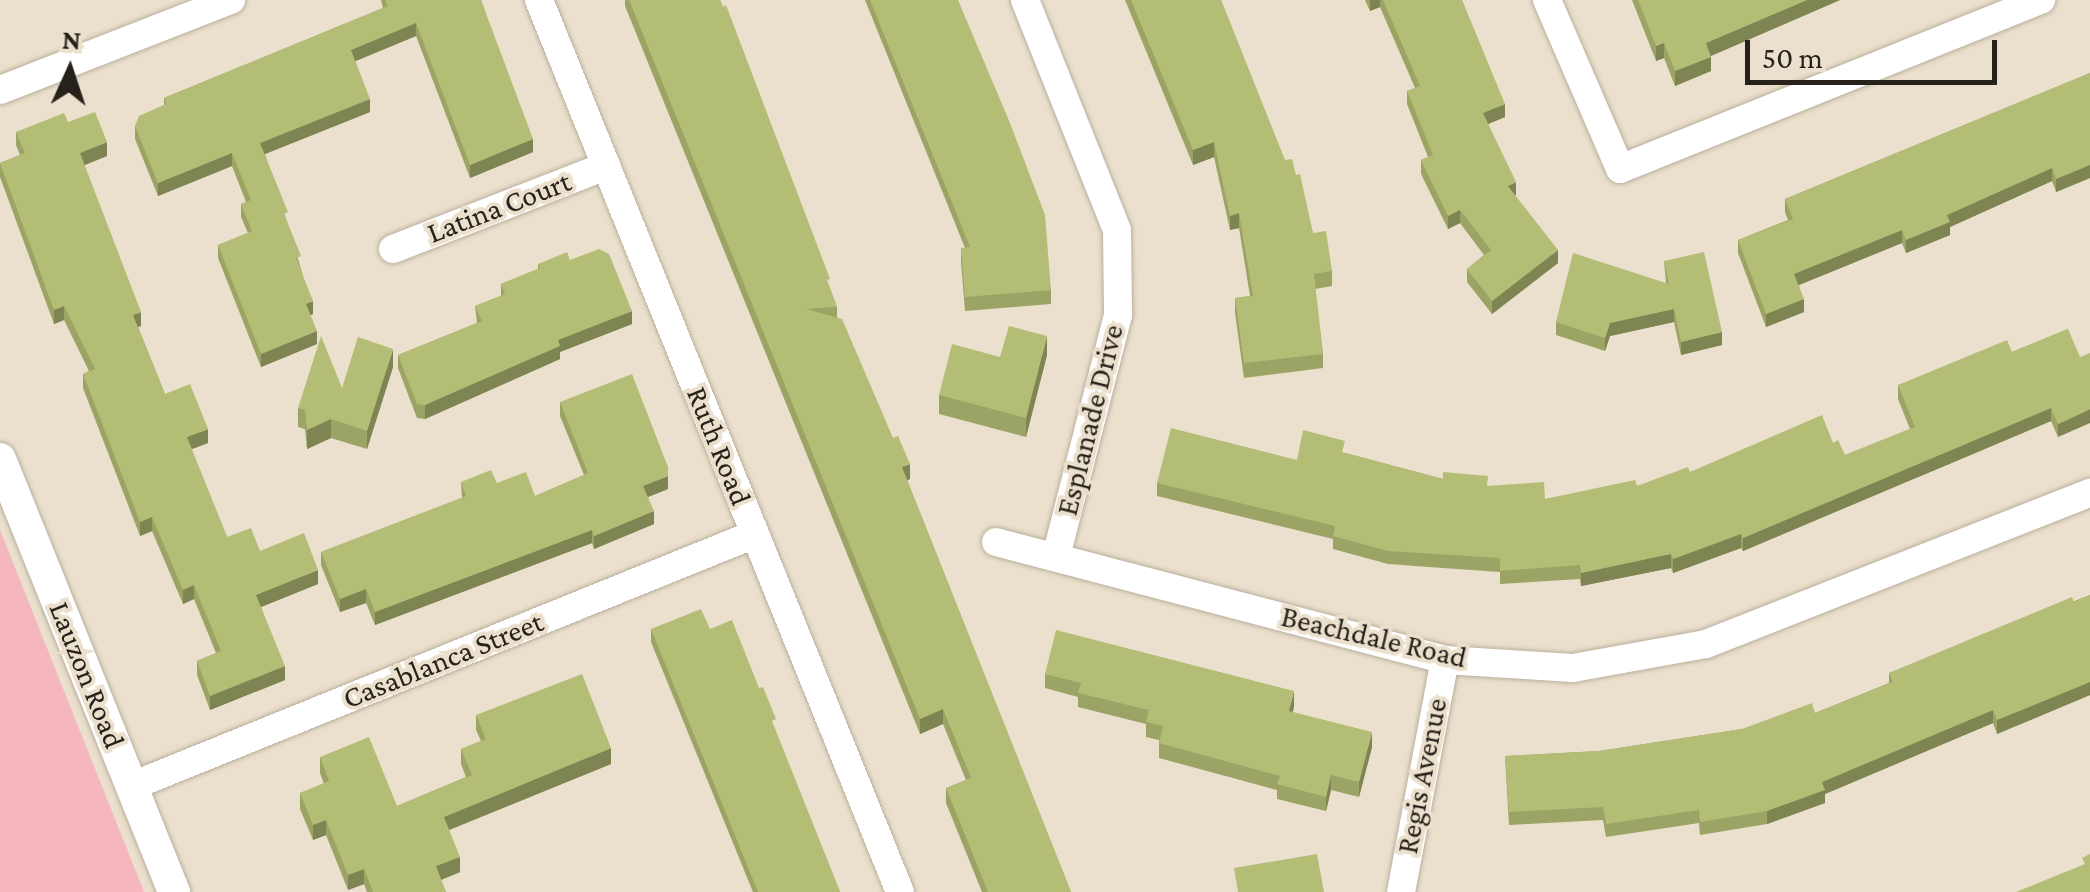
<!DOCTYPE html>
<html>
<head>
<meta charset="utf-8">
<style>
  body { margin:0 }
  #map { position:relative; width:2090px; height:892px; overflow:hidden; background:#ebe0cd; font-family:"Crimson Pro",serif }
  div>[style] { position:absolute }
  .green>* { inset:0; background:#f6b6bd }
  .roads { filter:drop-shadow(0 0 2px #baaf9d) drop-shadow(0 0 2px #baaf9d) }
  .minor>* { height:28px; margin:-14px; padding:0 14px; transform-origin:14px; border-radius:14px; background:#fff }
  .tertiary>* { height:32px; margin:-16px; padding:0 16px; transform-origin:16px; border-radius:16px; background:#fff }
  .wall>* { inset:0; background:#9ba365 }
  .shaded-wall>* { inset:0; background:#7e8452 }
  .building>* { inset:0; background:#b4bd75 }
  span { translate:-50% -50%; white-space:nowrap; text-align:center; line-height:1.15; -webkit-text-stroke:8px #ebe0cd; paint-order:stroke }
  .street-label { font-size:30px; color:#26221b }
  .north { position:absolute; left:20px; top:20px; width:100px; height:100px; -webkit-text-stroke:8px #ebe0cd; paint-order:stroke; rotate:3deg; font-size:28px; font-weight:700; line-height:40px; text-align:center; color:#26221b }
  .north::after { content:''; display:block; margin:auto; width:35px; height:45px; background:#26221b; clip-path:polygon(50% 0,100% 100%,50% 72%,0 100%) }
  .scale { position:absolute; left:1745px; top:40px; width:252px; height:45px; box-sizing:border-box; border:5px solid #26221b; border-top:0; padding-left:12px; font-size:30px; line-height:35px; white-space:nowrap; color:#26221b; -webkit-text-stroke:8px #ebe0cd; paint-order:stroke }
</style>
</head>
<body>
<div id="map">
  <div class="green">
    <div style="clip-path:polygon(0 530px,144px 892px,0 892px)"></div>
  </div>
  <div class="roads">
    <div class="minor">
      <div style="left:539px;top:0;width:962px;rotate:67.97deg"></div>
      <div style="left:1025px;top:0;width:248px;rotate:68.2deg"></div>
      <div style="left:1117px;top:230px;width:85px;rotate:89.3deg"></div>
      <div style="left:1118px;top:315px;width:250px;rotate:104.4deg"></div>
      <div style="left:1547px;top:0;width:184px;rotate:66.6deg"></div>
      <div style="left:1620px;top:169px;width:454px;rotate:-21.9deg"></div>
      <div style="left:0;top:90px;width:248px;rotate:-21.3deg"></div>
      <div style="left:393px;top:249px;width:229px;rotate:-21.3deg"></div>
      <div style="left:996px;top:542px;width:464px;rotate:14.7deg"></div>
      <div style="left:1445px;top:660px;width:128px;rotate:3.6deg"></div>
      <div style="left:1573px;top:668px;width:135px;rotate:-10.2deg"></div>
      <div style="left:1706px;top:644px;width:413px;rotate:-21.5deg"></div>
      <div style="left:132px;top:786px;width:672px;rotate:-22.02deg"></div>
      <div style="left:1401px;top:892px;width:236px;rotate:-79.3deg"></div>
    </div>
    <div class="tertiary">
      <div style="left:0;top:459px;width:467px;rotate:68.1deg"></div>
    </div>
  </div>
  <div class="wall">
    <div style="clip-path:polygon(381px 0,481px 0,533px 152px,470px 178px,416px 36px,355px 61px,370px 112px,265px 154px,288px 225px,301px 269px,313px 314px,310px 315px,317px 344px,261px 367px,218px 258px,218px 245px,248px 233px,241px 217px,241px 204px,246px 202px,232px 166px,158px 196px,135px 139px,135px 126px,164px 105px,164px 98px,383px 8px)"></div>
    <div style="clip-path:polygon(625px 0,720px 0,837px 307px,837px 317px,910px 479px,907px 480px,1071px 892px,982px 892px,946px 803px,946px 788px,966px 780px,943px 724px,920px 734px,625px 6px)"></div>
    <div style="clip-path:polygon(865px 0,958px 0,1051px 290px,1051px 304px,965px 311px,961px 262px,961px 248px,965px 248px)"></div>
    <div style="clip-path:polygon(1125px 0,1221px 0,1313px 233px,1332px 271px,1332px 286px,1315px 289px,1323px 354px,1323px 368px,1244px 378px,1235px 313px,1235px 298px,1250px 296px,1239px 228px,1230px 230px,1214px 157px,1193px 165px)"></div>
    <div style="clip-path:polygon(1365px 0,1462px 0,1505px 117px,1488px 124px,1515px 196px,1558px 263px,1492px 314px,1467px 282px,1467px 269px,1484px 255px,1460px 223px,1448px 229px,1421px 174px,1421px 160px,1428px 157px,1407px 104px,1407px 91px,1415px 88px,1380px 7px,1370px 11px)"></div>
    <div style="clip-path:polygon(1632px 0,1840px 0,1711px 56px,1711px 71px,1675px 86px,1664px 58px,1656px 61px)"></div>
    <div style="clip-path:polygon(2090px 73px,2090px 178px,2056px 192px,2052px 181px,1950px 227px,1950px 235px,1906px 253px,1902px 243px,1799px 285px,1804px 312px,1766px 327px,1738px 253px,1738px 240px,1788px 220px,1785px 212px,1785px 199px)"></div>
    <div style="clip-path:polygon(68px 122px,107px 156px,84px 165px,141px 326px,138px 327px,165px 394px,208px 443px,191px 449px,227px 537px,260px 551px,318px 584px,261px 607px,285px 680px,210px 710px,197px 675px,197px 661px,216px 653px,194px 599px,183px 604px,152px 531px,140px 536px,83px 388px,83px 374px,89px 371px,64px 320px,54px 324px,0 177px,0 163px,20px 155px,16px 145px,16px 132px)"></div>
    <div style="clip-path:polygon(570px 260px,632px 324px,560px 352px,560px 359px,425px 419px,417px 418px,398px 368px,398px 355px,477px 323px,475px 306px,501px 296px,501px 284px,538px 269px,538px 264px)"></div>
    <div style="clip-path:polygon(1664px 261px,1722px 345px,1681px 355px,1674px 322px,1610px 336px,1605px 351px,1556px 335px,1556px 322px,1666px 283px)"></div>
    <div style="clip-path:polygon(2068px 329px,2058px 437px,2051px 421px,1743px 551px,1741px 548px,1673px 573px,1671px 568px,1581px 586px,1580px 579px,1500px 584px,1500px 572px,1388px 564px,1333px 549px,1333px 539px,1157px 496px,1157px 483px,1345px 453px,1443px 479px,1488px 486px,1545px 499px,1637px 486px,1690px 472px,1833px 443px,1845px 455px,1910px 429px,1898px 399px,1898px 385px,2012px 352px)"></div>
    <div style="clip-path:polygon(1047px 355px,1026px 437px,939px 414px,939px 395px,1000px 357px)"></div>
    <div style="clip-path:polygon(393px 367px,367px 449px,331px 438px,307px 449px,305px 429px,298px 427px,298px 408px,342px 388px)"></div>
    <div style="clip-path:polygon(560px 402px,668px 489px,648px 497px,654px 524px,594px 549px,592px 543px,375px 625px,366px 603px,340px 612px,321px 565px,321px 552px,462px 498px,461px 482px,497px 483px,535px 496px,584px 475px,560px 416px)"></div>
    <div style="clip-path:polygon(2090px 595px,2090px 695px,1997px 734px,1993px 723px,1825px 794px,1825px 803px,1767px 824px,1700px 835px,1699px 823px,1606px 837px,1603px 820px,1509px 825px,1505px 756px,1599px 751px,1742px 729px,1815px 713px,1889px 683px,1889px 673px)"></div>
    <div style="clip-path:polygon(651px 629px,710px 629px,776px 733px,840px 892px,753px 892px,651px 642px)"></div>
    <div style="clip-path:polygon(1045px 674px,1294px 706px,1293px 712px,1372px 747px,1359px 797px,1331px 790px,1326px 811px,1277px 799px,1277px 790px,1159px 758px,1159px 740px,1146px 737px,1146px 724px,1078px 707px,1078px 697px,1045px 688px)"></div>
    <div style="clip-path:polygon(476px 715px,611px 764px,449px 830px,460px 872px,441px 880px,446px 892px,367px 892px,364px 884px,348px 890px,326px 835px,313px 840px,300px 809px,300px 793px,324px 784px,320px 773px,320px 757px,397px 806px,466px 777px,461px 764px,461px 749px,481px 741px,476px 730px)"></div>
  </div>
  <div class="shaded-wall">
    <div style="clip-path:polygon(1370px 0,1380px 0,1380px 7px,1370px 11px)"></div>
    <div style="clip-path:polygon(1807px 0,1840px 0,1706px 58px,1706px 43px)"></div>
    <div style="clip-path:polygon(416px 23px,416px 36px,351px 63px,351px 50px)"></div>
    <div style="clip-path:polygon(1664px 43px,1664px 58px,1656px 61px,1656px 46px)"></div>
    <div style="clip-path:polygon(1711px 57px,1711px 71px,1675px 86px,1675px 71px)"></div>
    <div style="clip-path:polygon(370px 99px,370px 112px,260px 156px,260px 143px)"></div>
    <div style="clip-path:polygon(1505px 104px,1505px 117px,1483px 126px,1483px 113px)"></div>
    <div style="clip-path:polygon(533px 139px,533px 152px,470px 178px,470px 165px)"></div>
    <div style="clip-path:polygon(107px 142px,107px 156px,80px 167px,80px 153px)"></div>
    <div style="clip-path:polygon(1214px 142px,1214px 157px,1193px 165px,1193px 150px)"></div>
    <div style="clip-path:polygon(232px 153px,232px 166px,158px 196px,158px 183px)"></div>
    <div style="clip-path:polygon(2090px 165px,2090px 178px,2056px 192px,2056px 179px)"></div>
    <div style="clip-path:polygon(2052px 168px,2052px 181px,1950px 227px,1950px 235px,1906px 253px,1906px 240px,1947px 215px)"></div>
    <div style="clip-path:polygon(1516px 182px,1516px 195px,1508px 199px,1508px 186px)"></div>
    <div style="clip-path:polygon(1460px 210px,1460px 223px,1448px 229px,1448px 216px)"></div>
    <div style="clip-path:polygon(1239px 213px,1239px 228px,1230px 230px,1230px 216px)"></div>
    <div style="clip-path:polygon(1902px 230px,1902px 243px,1794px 287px,1794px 274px)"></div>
    <div style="clip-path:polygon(1558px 250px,1558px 263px,1492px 314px,1492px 301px)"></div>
    <div style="clip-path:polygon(1804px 299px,1804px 312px,1766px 327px,1766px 314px)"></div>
    <div style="clip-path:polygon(313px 301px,313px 314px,306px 317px,306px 304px)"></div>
    <div style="clip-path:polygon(64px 306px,64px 320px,54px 324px,54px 310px)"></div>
    <div style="clip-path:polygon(1674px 309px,1674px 322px,1610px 336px,1605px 351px,1605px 338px,1610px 323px)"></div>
    <div style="clip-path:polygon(632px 311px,632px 324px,560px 352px,560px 359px,425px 419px,425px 405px,558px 340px)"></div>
    <div style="clip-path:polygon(141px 312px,141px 326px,133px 329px,133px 315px)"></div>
    <div style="clip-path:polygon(317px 331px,317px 344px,261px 367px,261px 354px)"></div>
    <div style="clip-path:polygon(1722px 332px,1722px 345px,1681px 355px,1681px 342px)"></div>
    <div style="clip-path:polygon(1047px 336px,1047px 355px,1026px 437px,1026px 418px)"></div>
    <div style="clip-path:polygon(393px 349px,393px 367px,367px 449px,367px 431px)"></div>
    <div style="clip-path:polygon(2051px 408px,2051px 421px,1743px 551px,1743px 538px)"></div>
    <div style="clip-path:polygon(2090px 409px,2090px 423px,2058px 437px,2058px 424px)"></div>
    <div style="clip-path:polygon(331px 419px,331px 438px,307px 449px,307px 430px)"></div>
    <div style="clip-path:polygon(208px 429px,208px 443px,187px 451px,187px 437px)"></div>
    <div style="clip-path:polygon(910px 464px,910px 479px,902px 483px,902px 467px)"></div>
    <div style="clip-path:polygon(668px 476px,668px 489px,643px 499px,643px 486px)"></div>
    <div style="clip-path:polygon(654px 511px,654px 524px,594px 549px,594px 536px)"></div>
    <div style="clip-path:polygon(152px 517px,152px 531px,140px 536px,140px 522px)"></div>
    <div style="clip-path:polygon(592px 530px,592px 543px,375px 625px,375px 612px)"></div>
    <div style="clip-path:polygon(1741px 534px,1741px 548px,1673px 573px,1673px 559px)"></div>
    <div style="clip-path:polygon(1671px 554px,1671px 568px,1581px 586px,1581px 573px)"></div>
    <div style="clip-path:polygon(318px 570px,318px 584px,256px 609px,256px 595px)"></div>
    <div style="clip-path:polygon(194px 585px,194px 599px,183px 604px,183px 590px)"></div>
    <div style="clip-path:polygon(366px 589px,366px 603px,340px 612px,340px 599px)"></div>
    <div style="clip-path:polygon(285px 666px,285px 680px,210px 710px,210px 696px)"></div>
    <div style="clip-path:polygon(2090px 682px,2090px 695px,1997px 734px,1997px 720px)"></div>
    <div style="clip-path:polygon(1294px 691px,1294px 706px,1289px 725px,1289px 711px)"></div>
    <div style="clip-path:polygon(943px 709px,943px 724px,920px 734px,920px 719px)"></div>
    <div style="clip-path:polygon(1993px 710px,1993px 723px,1825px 794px,1825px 803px,1767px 824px,1767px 811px,1822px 782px)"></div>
    <div style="clip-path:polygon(1372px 732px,1372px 747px,1359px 797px,1359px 782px)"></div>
    <div style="clip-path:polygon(611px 748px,611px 764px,444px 832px,444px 817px)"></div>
    <div style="clip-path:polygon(1331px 775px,1331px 790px,1326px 811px,1326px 797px)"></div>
    <div style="clip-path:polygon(326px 820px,326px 835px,313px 840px,313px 825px)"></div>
    <div style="clip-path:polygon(460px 857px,460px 872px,436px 882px,436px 866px)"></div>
    <div style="clip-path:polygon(364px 869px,364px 884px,348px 890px,348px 875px)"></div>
  </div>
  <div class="building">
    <div style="clip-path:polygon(385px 0,481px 0,533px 139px,470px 165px,416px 23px,351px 50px,370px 99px,260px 143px,288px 212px,284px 214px,301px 256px,296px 258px,313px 301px,306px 304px,317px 331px,261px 354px,218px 245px,252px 231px,241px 204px,251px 200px,232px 153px,158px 183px,135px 126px,139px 116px,166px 104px,164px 98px,388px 6px)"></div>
    <div style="clip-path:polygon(629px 0,720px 0,723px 7px,726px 5px,830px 279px,827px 280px,837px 307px,806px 309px,842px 319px,893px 438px,898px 436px,910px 464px,902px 467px,1071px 892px,988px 892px,946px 788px,971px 778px,943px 709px,920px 719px)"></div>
    <div style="clip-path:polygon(870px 0,958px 0,1010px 123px,1045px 215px,1051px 290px,965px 297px,961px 248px,970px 247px)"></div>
    <div style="clip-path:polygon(1131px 0,1221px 0,1285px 160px,1292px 159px,1296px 175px,1300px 174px,1313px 233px,1326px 231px,1332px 271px,1314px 274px,1323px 354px,1244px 363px,1235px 298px,1253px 296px,1239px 213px,1230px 216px,1214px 142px,1193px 150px)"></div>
    <div style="clip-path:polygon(1383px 0,1462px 0,1505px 104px,1483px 113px,1516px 182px,1508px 186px,1558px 250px,1492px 301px,1467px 269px,1491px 250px,1460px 210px,1448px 216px,1421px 160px,1433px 155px,1407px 91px,1420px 86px)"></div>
    <div style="clip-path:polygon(1638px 0,1807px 0,1706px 43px,1711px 57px,1675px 71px,1664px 43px,1656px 46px)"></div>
    <div style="clip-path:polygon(2090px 73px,2090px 165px,2056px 179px,2052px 168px,1947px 215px,1950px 222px,1906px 240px,1902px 230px,1794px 274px,1804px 299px,1766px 314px,1738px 240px,1793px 219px,1785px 199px)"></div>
    <div style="clip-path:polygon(95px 112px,107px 142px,80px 153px,141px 312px,133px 315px,165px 394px,190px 384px,208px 429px,187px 437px,227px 537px,251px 528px,260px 551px,304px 533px,318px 570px,256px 595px,285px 666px,210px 696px,197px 661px,221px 651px,194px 585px,183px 590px,152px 517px,140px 522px,83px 374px,95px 369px,64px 306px,54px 310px,0 163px,25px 153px,16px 132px,64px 113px,68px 122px)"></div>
    <div style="clip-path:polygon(599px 249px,609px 254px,632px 311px,558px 340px,560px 346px,425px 405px,417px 404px,398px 355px,482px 321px,475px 306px,505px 294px,501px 284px,540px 268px,538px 264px,567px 252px,570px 260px)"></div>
    <div style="clip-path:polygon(1704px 252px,1722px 332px,1681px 342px,1674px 309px,1610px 323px,1605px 338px,1556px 322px,1573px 253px,1669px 284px,1664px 261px)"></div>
    <div style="clip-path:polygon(1009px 326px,1047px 336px,1026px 418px,939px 395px,952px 344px,1000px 357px)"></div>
    <div style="clip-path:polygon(2068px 329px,2080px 357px,2090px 353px,2090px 409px,2058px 424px,2051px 408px,1743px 538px,1741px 534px,1673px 559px,1671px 554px,1581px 573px,1580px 565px,1500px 571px,1500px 558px,1388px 551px,1333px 536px,1335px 526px,1157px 483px,1171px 428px,1297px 460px,1303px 430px,1345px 441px,1342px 452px,1443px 479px,1443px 472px,1488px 476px,1487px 486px,1544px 482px,1545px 499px,1635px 480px,1637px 486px,1688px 467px,1690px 472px,1822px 415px,1833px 443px,1838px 440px,1845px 455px,1915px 427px,1898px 385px,2007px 340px,2012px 352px)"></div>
    <div style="clip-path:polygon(321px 336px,342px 388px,358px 337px,393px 349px,367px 431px,331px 419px,307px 430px,305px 410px,298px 408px)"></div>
    <div style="clip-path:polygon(632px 374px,668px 467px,668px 476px,643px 486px,654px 511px,594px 536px,592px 530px,375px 612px,366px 589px,340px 599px,321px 552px,466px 496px,461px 482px,491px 470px,497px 483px,526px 472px,535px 496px,588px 473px,560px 402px)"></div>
    <div style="clip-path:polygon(2090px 595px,2090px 682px,1997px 720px,1993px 710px,1822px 782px,1825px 790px,1767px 811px,1700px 822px,1699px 810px,1606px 824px,1603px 807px,1509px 812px,1505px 756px,1599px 751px,1742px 729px,1812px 703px,1815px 713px,1893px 682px,1889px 673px,2072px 597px,2074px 602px)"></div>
    <div style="clip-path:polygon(701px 609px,710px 629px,732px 620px,759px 688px,763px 687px,776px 719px,772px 721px,840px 892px,758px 892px,651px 629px)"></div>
    <div style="clip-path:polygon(1056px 630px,1294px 691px,1289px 711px,1372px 732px,1359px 782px,1331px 775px,1326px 797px,1277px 784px,1280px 776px,1159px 743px,1163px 726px,1146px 722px,1149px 710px,1078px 693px,1081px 683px,1045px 674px)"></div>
    <div style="clip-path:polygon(582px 674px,611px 748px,444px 817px,460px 857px,436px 866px,446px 892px,373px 892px,364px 869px,348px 875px,326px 820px,313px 825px,300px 793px,329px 781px,320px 757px,369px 737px,397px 806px,472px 775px,461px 749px,486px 739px,476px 715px)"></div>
    <div style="clip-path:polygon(1317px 854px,1324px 892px,1238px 892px,1234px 868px)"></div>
    <div style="clip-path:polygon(2090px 854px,2090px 892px,2016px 892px,2085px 864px,2082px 858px)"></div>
  </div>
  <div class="street-label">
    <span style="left:499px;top:207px;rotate:-21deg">Latina Court</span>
    <span style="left:1090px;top:420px;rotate:-76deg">Esplanade Drive</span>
    <span style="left:719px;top:446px;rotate:68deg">Ruth Road</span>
    <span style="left:1374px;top:637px;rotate:13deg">Beachdale Road</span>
    <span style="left:443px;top:660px;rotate:-22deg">Casablanca Street</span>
    <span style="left:87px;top:675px;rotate:68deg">Lauzon Road</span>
    <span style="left:1422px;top:776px;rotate:-79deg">Regis Avenue</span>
  </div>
  <div class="north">N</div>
  <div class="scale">50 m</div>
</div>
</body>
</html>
